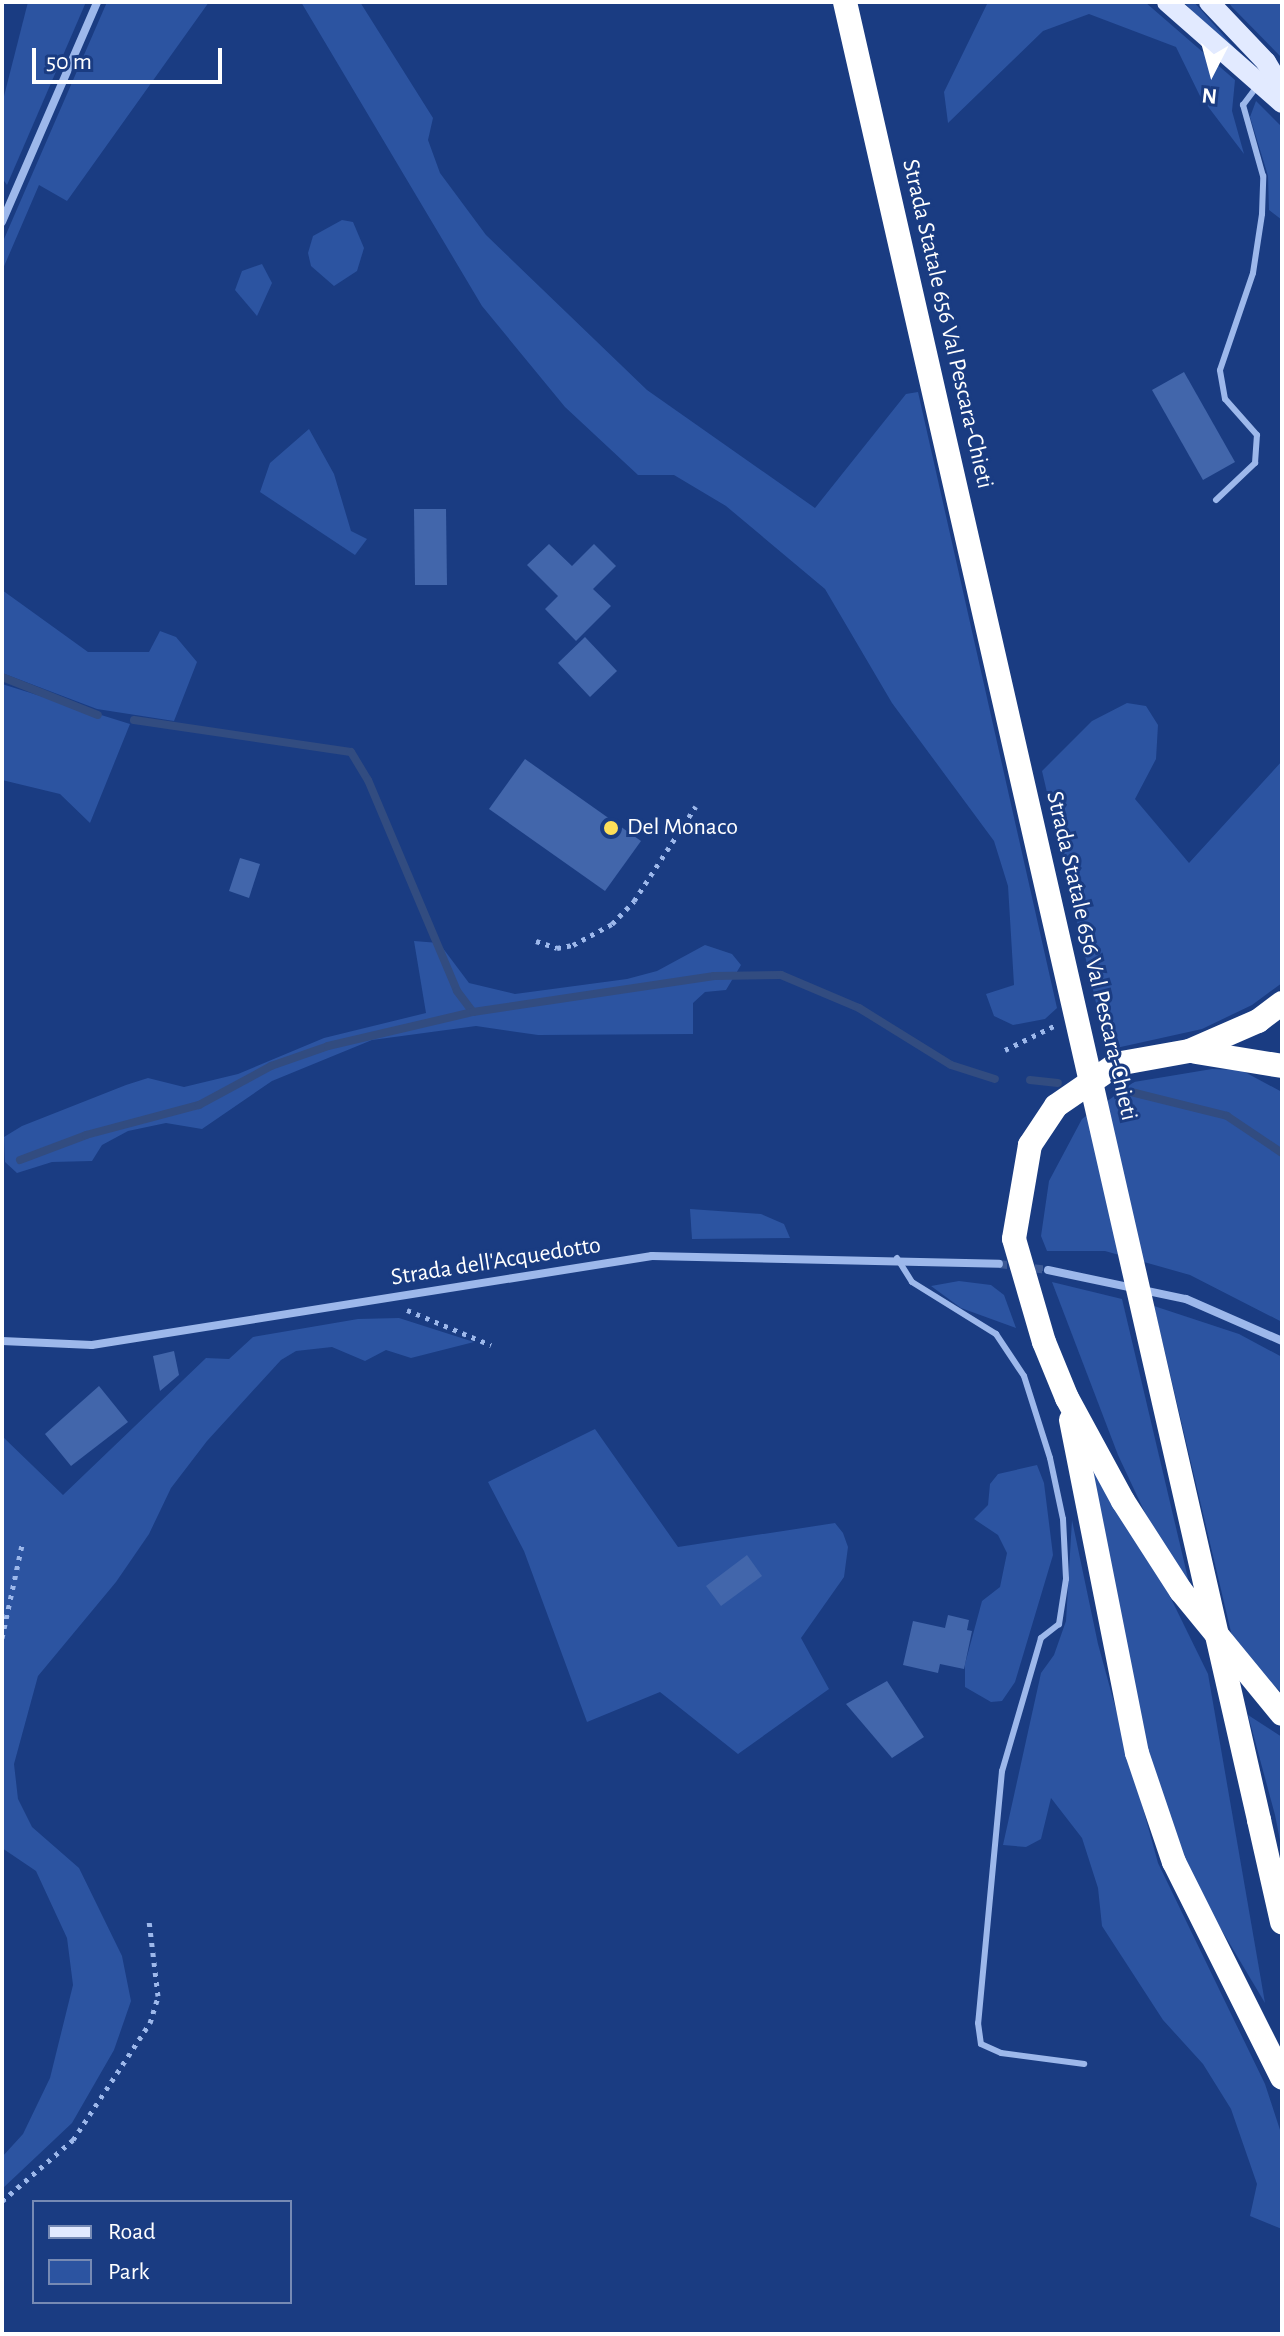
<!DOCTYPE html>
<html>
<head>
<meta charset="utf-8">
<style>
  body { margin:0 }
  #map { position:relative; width:1284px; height:2336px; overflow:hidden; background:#1a3c82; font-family:"Alegreya Sans",sans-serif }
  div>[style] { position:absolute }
  .green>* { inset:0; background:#2c54a1 }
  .stream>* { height:8px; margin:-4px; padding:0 4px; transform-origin:4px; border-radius:4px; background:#324c80 }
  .building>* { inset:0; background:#4266ab }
  .street-tunnel>* { height:8px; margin-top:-4px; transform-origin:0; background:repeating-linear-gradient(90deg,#3c5995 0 8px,transparent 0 12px) }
  .path>* { height:5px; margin-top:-2.5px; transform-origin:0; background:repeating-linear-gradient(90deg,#9db8eb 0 4px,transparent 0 10px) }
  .lane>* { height:6px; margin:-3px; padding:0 3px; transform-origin:3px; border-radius:3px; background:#9db8eb }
  .street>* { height:8px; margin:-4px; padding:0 4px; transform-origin:4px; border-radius:4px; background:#9db8eb }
  .primary>* { height:20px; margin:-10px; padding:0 10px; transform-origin:10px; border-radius:10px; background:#e2eaff }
  .highway>* { height:24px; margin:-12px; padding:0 12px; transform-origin:12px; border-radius:12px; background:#fff }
  .highway-bridge>* { height:24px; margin:-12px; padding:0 12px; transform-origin:12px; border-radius:12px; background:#fff }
  .dots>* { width:22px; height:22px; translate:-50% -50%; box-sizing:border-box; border:4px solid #1a3c82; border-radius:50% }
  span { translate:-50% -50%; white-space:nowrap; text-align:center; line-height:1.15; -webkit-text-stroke:6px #1a3c82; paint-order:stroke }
  .street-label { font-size:24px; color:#fff }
  .poi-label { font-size:24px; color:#fff }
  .left { translate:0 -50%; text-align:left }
  .frame { position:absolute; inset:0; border:4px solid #fff; pointer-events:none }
  .legend { position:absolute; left:32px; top:2200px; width:260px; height:104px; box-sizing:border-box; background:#1a3c82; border:2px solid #768ab4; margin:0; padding:10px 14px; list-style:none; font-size:24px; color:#fff }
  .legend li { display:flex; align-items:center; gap:16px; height:40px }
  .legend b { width:40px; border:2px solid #768ab4 }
  .north { position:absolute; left:1172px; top:32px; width:80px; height:80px; -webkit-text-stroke:6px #1a3c82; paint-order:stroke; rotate:186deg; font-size:22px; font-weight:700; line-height:32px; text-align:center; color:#fff }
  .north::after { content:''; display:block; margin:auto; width:28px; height:36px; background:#fff; clip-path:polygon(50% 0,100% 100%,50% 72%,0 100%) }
  .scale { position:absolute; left:32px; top:48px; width:190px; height:36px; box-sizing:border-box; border:4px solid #fff; border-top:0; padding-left:10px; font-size:24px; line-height:28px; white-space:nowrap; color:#fff; -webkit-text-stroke:6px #1a3c82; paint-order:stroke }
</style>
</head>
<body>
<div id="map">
  <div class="green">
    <div style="clip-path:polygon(28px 2px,86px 2px,7px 185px,2px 178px,2px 104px)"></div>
    <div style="clip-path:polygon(107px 2px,209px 2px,67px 201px,39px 185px,2px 271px,4px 239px)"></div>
    <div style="clip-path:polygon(301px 2px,360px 2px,433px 118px,428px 140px,440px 173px,486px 235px,647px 390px,815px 508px,906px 394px,918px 392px,1057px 1008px,1045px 1019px,1013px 1025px,994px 1016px,986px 994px,1014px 985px,1008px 886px,994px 841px,892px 703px,825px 589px,726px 506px,674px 475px,638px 475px,565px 407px,482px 306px)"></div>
    <div style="clip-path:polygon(988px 2px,1145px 2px,1235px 80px,1232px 111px,1244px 154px,1200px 96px,1176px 47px,1089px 14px,1043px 31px,948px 123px,944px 92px)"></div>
    <div style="clip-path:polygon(1184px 2px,1194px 2px,1240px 54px,1195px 14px)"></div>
    <div style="clip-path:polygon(1228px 2px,1282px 2px,1282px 58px,1232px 7px)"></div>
    <div style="clip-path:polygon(1256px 101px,1282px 127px,1282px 220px,1269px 210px,1268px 176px,1250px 117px)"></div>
    <div style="clip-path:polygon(342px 220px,353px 222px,364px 248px,357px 271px,334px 286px,311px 266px,308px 253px,313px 236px)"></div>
    <div style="clip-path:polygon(262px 264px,272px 283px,257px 316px,235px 290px,242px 271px)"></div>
    <div style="clip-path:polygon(309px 429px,334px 474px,351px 531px,367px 539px,355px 555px,260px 492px,270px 463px)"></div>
    <div style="clip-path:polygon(2px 590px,88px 652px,149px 652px,160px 631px,176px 637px,197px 662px,174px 721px,97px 709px,2px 673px)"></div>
    <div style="clip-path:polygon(2px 684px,130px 724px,90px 823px,60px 794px,2px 780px)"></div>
    <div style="clip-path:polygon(1127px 703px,1146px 706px,1158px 725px,1156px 759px,1135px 799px,1189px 863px,1282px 761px,1282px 983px,1252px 1005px,1202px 1029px,1107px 1050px,1042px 771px,1092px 721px)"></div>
    <div style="clip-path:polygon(414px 941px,439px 943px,469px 983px,515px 994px,627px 979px,657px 971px,705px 945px,732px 954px,741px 965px,726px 990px,705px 992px,693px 1003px,693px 1034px,538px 1035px,476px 1026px,372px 1040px,272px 1081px,202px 1129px,166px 1123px,128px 1131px,102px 1145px,92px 1161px,52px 1162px,17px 1173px,5px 1162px,4px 1137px,22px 1126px,126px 1085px,148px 1078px,184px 1087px,238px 1074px,324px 1038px,426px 1013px)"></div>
    <div style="clip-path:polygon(1212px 1069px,1241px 1070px,1282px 1092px,1282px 1322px,1190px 1275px,1105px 1251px,1047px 1251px,1041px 1236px,1049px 1181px,1082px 1119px,1134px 1082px)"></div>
    <div style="clip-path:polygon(690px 1209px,761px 1214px,784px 1224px,790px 1238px,692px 1239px)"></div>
    <div style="clip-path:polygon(959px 1281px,991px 1285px,1004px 1295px,1016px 1328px,961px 1308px,931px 1286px)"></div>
    <div style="clip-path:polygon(1052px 1282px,1122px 1299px,1190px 1587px,1154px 1532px,1118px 1455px)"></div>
    <div style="clip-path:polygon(1154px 1306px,1239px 1334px,1282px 1357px,1282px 1693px,1235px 1649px)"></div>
    <div style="clip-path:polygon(399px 1318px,474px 1342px,411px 1358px,386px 1350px,365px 1361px,332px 1347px,296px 1351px,281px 1360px,207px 1441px,171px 1488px,149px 1534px,116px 1582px,38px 1676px,14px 1764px,18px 1799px,32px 1827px,79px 1868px,122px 1956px,131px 2001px,114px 2050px,72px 2123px,2px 2189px,2px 2157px,23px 2134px,50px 2078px,73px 1985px,67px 1938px,36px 1871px,2px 1848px,2px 1436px,63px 1495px,206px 1358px,229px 1359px,253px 1337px,358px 1319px)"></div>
    <div style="clip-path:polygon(595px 1429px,678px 1547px,835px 1523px,843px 1533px,848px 1547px,844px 1577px,801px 1638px,829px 1689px,738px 1754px,660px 1692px,587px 1722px,524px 1551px,488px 1482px)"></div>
    <div style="clip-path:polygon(1089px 1462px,1155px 1566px,1208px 1674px,1265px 2003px,1190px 1877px,1156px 1780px,1130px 1684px)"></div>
    <div style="clip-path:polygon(1037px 1465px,1044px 1483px,1053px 1555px,1015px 1682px,1002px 1701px,991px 1702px,965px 1687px,965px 1664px,982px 1601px,1000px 1587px,1007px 1553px,998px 1535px,974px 1519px,988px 1505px,990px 1484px,998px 1474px)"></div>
    <div style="clip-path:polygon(1072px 1520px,1098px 1644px,1158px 1863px,1265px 2084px,1282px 2136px,1282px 2229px,1250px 2216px,1257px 2184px,1231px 2109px,1203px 2064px,1163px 2020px,1102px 1926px,1098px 1888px,1082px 1838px,1051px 1798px,1041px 1839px,1026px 1847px,1003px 1845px,1041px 1673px,1054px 1655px,1066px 1621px)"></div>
    <div style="clip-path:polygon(1248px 1715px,1282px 1737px,1282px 1850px,1275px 1815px)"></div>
  </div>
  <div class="stream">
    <div style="left:2px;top:677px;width:103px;rotate:21.6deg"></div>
    <div style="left:134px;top:720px;width:219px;rotate:8.4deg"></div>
    <div style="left:351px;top:752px;width:33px;rotate:59deg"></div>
    <div style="left:368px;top:780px;width:229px;rotate:67.1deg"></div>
    <div style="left:457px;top:991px;width:26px;rotate:53deg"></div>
    <div style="left:1030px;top:1080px;width:28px;rotate:6deg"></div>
    <div style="left:1131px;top:1092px;width:99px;rotate:14deg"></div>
    <div style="left:1227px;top:1116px;width:66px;rotate:33.9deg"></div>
    <div style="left:20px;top:1160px;width:71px;rotate:-20.7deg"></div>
    <div style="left:86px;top:1135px;width:117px;rotate:-14.9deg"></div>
    <div style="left:199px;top:1105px;width:82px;rotate:-28.4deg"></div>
    <div style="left:271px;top:1066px;width:60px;rotate:-19.3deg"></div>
    <div style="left:328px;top:1046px;width:149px;rotate:-13.2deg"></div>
    <div style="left:473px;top:1012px;width:244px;rotate:-8.5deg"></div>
    <div style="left:714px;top:976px;width:67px;rotate:-0.9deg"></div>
    <div style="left:781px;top:975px;width:85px;rotate:22.9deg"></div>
    <div style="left:859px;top:1008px;width:108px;rotate:31.8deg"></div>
    <div style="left:951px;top:1065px;width:46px;rotate:17.7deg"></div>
  </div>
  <div class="building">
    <div style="clip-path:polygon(1184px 372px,1235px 462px,1203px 480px,1152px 390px)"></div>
    <div style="clip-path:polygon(414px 509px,446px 509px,447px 585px,415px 585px)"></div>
    <div style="clip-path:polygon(549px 544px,572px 566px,594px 544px,616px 566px,593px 589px,611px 606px,576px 641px,545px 609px,558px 596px,527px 565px)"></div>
    <div style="clip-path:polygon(585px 637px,617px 671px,590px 697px,558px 663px)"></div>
    <div style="clip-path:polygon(525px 759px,641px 841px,605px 891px,489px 809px)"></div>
    <div style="clip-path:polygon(240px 858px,260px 864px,249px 898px,229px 891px)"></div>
    <div style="clip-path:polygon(174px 1351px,179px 1375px,160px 1391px,153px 1356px)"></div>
    <div style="clip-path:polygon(99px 1386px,128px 1422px,71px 1466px,45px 1434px)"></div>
    <div style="clip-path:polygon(747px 1555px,762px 1576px,721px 1606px,706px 1586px)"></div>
    <div style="clip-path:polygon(948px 1615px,969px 1620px,967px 1630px,972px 1631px,964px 1669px,940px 1664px,938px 1673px,903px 1665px,913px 1621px,945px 1628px)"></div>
    <div style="clip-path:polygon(887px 1681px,924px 1737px,892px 1758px,846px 1704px)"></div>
  </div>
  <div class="street-tunnel">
    <div style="left:999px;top:1264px;width:49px;rotate:7deg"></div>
  </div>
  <div class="path">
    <div style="left:536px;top:941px;width:22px;rotate:18deg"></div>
    <div style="left:557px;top:948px;width:16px;rotate:-11deg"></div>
    <div style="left:573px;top:945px;width:44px;rotate:-28.3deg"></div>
    <div style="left:612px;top:924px;width:32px;rotate:-46deg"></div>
    <div style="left:634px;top:901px;width:113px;rotate:-56.9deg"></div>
    <div style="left:1005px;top:1050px;width:55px;rotate:-26.1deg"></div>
    <div style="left:407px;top:1310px;width:91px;rotate:22.6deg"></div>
    <div style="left:2px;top:1638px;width:95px;rotate:-77.9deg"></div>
    <div style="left:2px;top:2201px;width:94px;rotate:-40.7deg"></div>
    <div style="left:73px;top:2140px;width:140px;rotate:-56.7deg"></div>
    <div style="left:150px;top:2023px;width:28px;rotate:-73deg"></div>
    <div style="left:158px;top:1996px;width:77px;rotate:-96.8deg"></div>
  </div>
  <div class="lane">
    <div style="left:1216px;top:500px;width:54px;rotate:-43.5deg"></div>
    <div style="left:1255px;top:463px;width:28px;rotate:-86deg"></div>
    <div style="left:1257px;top:435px;width:48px;rotate:-131.6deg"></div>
    <div style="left:1225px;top:399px;width:29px;rotate:-100deg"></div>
    <div style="left:1220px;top:370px;width:102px;rotate:-71.2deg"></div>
    <div style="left:1253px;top:273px;width:60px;rotate:-81.3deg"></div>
    <div style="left:1262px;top:214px;width:38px;rotate:-88deg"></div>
    <div style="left:1263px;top:176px;width:74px;rotate:-105.7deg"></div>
    <div style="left:1243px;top:105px;width:25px;rotate:-53deg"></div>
    <div style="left:897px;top:1258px;width:28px;rotate:58deg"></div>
    <div style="left:912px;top:1282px;width:99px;rotate:31.8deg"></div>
    <div style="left:996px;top:1334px;width:50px;rotate:56.3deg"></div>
    <div style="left:1024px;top:1376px;width:86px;rotate:72.4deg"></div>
    <div style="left:1050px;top:1458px;width:62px;rotate:78deg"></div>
    <div style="left:1063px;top:1519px;width:60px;rotate:87.1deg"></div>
    <div style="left:1066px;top:1579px;width:46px;rotate:98.8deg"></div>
    <div style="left:1059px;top:1624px;width:23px;rotate:142deg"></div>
    <div style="left:1041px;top:1638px;width:139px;rotate:106.3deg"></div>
    <div style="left:1002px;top:1771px;width:253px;rotate:95.4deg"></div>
    <div style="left:978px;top:2023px;width:21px;rotate:82deg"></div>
    <div style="left:981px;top:2044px;width:22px;rotate:24deg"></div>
    <div style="left:1001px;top:2053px;width:84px;rotate:7.5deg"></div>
  </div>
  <div class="street">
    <div style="left:2px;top:222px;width:240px;rotate:-66.6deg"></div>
    <div style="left:1048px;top:1270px;width:141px;rotate:11.9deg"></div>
    <div style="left:1186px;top:1299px;width:105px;rotate:23.6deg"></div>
    <div style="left:2px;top:1341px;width:90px;rotate:2.5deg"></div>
    <div style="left:92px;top:1345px;width:567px;rotate:-9.03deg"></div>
    <div style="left:652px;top:1256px;width:347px;rotate:1.3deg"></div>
  </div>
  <div class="primary">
    <div style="left:1167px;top:2px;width:153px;rotate:41.3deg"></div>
    <div style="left:1209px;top:2px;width:83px;rotate:46.5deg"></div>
    <div style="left:1266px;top:62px;width:31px;rotate:59deg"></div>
  </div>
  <div class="highway">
    <div style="left:1282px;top:1003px;width:30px;rotate:143deg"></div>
    <div style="left:1258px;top:1021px;width:75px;rotate:156.5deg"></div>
    <div style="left:1189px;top:1051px;width:73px;rotate:169.8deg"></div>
    <div style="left:1117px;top:1064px;width:74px;rotate:145.5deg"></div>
    <div style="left:1056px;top:1106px;width:47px;rotate:123.7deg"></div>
    <div style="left:1030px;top:1145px;width:95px;rotate:99.7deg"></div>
    <div style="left:1014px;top:1239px;width:107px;rotate:73.8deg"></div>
    <div style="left:1044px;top:1342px;width:61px;rotate:67.7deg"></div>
    <div style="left:1067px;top:1398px;width:117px;rotate:61.5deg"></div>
    <div style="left:1123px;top:1501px;width:107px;rotate:57.2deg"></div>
    <div style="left:1181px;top:1591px;width:159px;rotate:50.6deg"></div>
    <div style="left:1196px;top:1052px;width:87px;rotate:9.2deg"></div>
    <div style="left:1071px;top:1420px;width:339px;rotate:78.8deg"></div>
    <div style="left:1137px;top:1753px;width:115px;rotate:71.3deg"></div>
    <div style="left:1174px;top:1862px;width:241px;rotate:63.4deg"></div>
    <div style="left:1259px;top:1820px;width:105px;rotate:77.3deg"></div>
  </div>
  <div class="highway-bridge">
    <div style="left:845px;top:2px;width:1865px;rotate:77.17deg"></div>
  </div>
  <div class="dots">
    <div style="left:611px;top:828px;background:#fedf59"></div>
  </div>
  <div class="street-label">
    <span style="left:947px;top:324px;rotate:77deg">Strada Statale 656 Val Pescara-Chieti</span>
    <span style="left:1091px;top:956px;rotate:77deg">Strada Statale 656 Val Pescara-Chieti</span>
    <span style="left:496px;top:1262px;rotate:-9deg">Strada dell'Acquedotto</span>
  </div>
  <div class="poi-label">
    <span class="left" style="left:627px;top:828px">Del Monaco</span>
  </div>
  <div class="frame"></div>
  <ul class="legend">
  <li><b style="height:10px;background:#e2eaff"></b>Road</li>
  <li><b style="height:22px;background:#2c54a1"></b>Park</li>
  </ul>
  <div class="north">N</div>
  <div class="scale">50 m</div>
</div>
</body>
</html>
